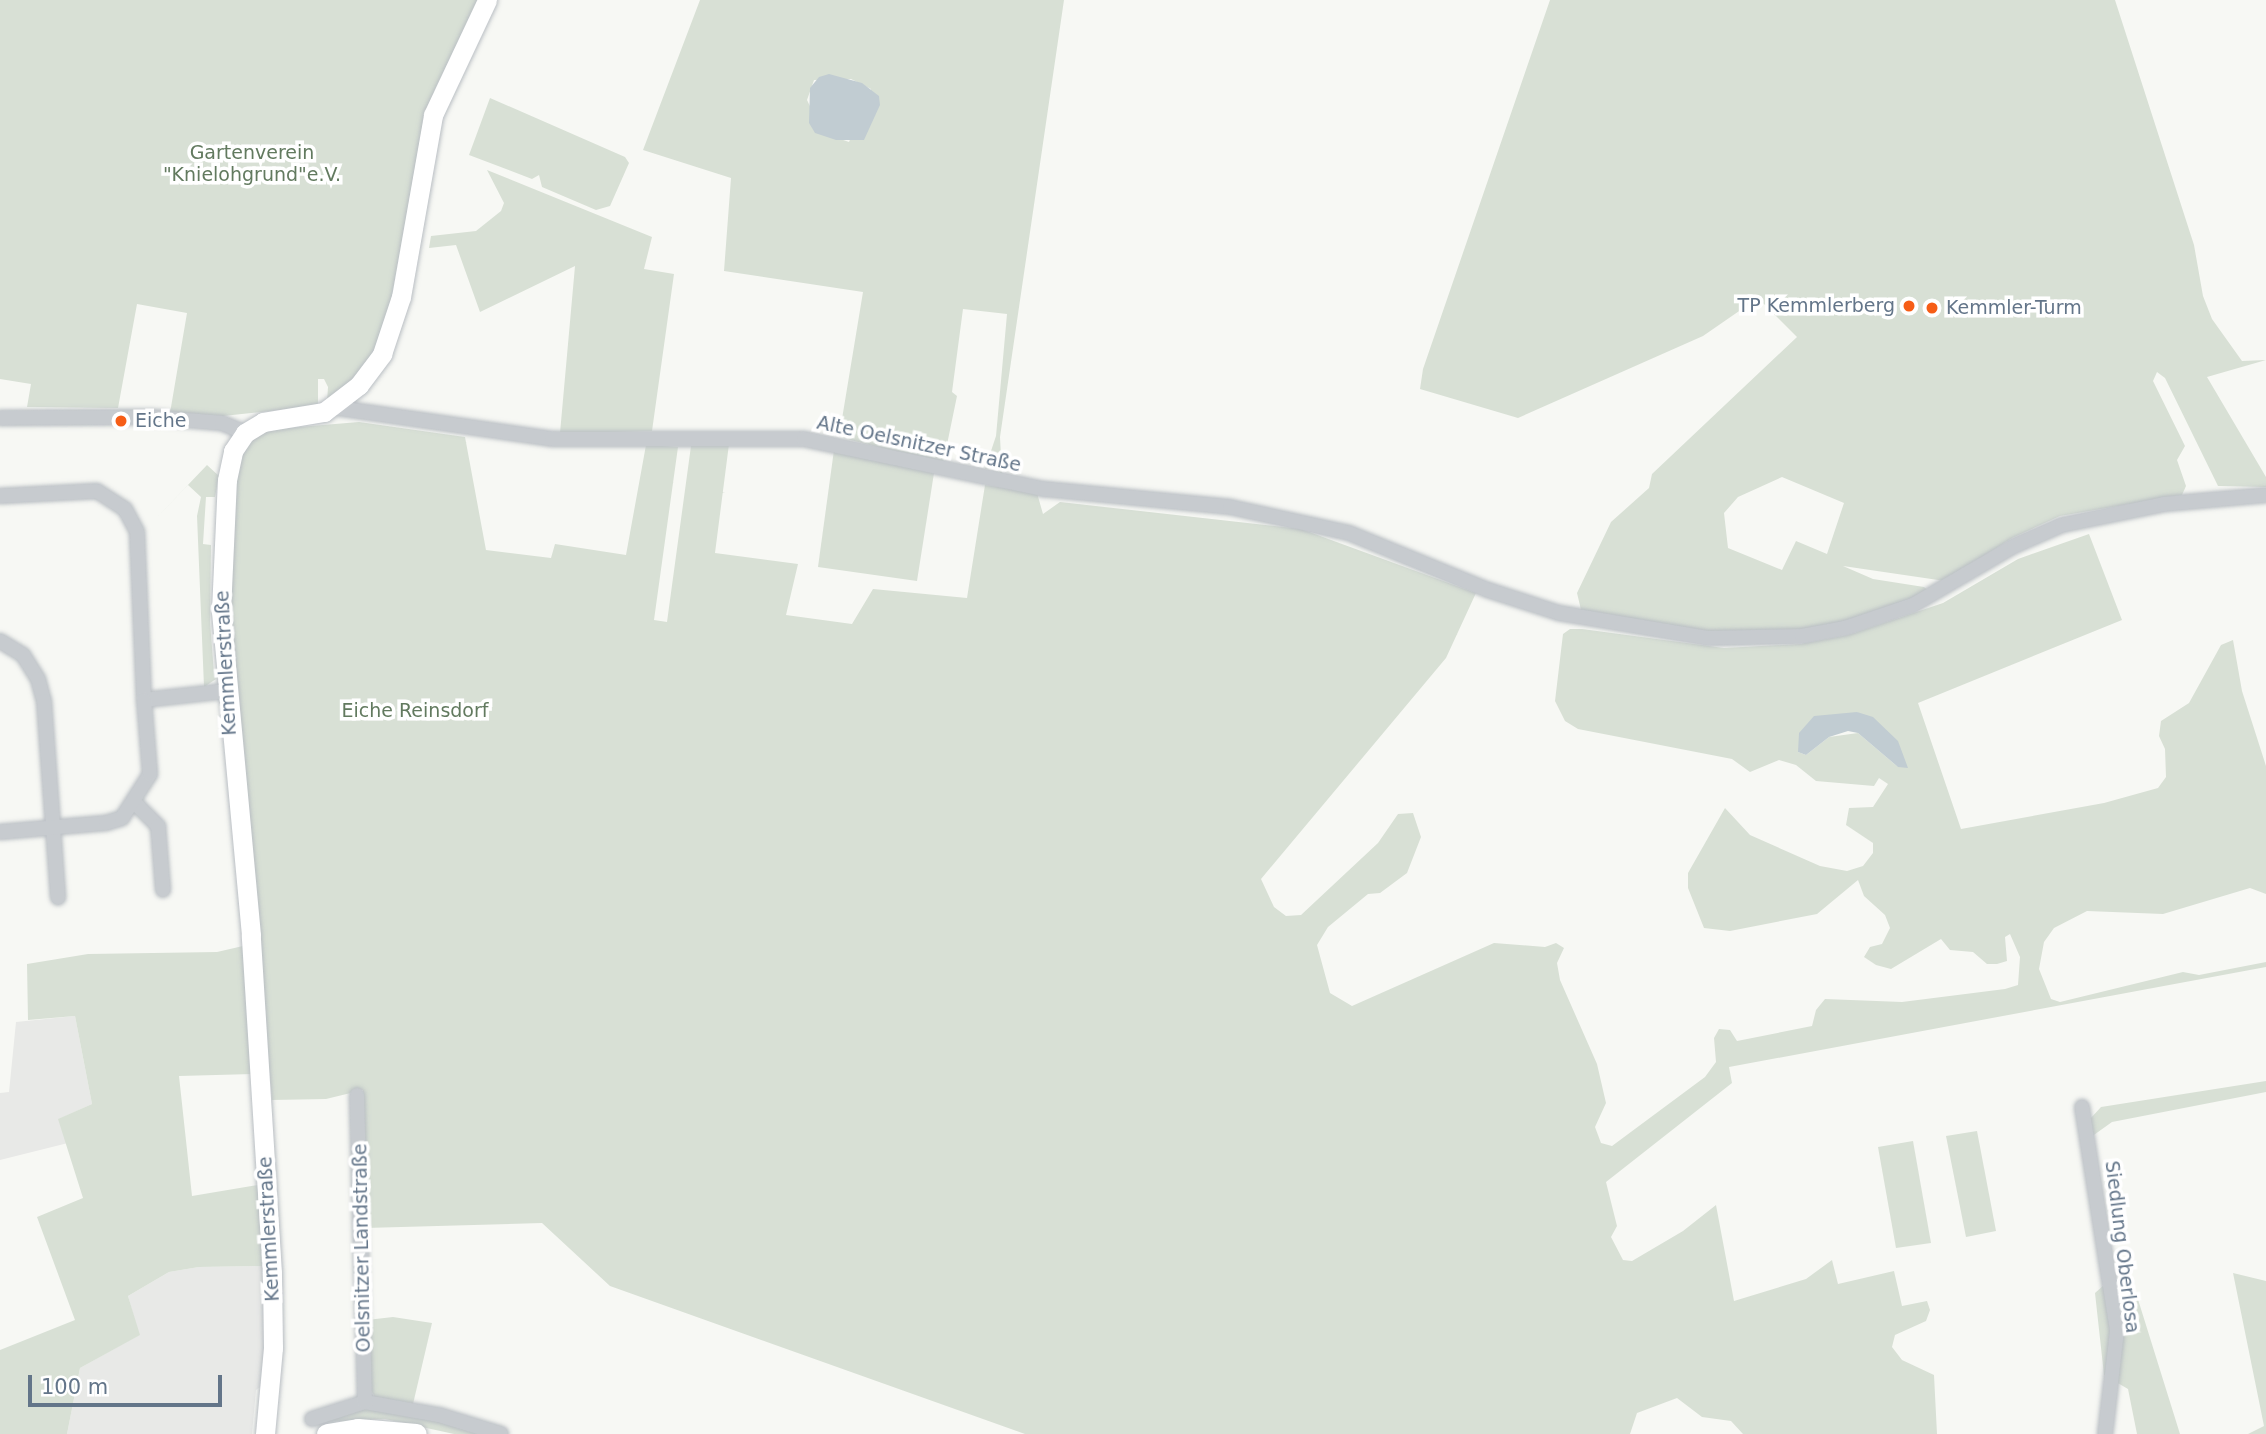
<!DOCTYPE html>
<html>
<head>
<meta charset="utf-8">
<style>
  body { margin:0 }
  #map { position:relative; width:2266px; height:1434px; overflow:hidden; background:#f7f8f4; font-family:"DejaVu Sans",sans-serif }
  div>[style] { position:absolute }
  .built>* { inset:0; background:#e8e9e7 }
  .green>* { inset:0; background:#d8e0d5 }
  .water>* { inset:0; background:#c1ccd2 }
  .roads { filter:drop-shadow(0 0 2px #b9bec3) drop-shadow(0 0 2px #b9bec3) }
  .street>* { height:14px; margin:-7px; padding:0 7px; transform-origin:7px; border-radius:7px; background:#c7cbcf }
  .secondary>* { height:19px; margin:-9.5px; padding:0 9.5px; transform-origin:9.5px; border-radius:9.5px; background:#fff }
  .primary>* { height:21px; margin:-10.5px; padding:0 10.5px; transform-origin:10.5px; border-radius:10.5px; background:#fff }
  .dots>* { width:19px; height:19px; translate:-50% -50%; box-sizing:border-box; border:4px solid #fff; border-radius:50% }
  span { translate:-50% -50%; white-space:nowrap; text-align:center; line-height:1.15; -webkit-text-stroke:7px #fff; paint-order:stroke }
  .park-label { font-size:19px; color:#627a5f }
  .poi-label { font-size:19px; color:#637589 }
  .right { translate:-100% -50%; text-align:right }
  .left { translate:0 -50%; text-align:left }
  .street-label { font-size:19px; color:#637589 }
  .scale { position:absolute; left:28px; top:1375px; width:194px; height:32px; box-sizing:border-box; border:4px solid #637589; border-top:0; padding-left:9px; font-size:21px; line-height:24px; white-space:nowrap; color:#637589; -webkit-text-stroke:5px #fff; paint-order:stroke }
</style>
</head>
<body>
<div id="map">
  <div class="built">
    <div style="clip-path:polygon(75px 1016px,92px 1104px,59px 1119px,68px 1143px,0 1160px,0 1093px,9px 1092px,16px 1022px)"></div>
    <div style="clip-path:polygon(263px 1266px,267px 1298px,263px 1385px,256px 1390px,252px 1434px,67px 1434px,80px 1368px,139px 1335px,128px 1296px,169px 1272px,199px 1267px)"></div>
  </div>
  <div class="green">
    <div style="clip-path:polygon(0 0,479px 0,435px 89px,389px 326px,362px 372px,327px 402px,328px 387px,324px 379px,318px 379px,318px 406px,223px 416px,170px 413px,187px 313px,137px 304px,118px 408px,27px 407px,31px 384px,0 379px)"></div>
    <div style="clip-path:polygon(evenodd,700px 0,1064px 0,1000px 437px,1002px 476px,997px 468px,985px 469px,996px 436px,1007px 314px,963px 309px,952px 392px,957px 396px,943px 464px,839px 437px,863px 292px,724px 271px,731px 178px,643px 150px,700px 0,851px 79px,871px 89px,849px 142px,823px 133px,807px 100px,814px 80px,851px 79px)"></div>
    <div style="clip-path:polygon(evenodd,1550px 0,2115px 0,2194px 245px,2203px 296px,2212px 319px,2242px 361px,2266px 360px,2207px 377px,2266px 477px,2266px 487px,2218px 486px,2165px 378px,2157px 372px,2153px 381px,2185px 446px,2177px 460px,2186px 486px,2182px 495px,2060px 516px,2012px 538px,1945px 581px,1843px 566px,1873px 579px,1924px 587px,1930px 592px,1863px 621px,1788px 632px,1715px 634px,1582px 614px,1577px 593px,1611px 522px,1649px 488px,1652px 474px,1797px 337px,1758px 298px,1703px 336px,1518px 418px,1420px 389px,1423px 369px,1550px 0,1782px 477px,1844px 503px,1827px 554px,1796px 541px,1782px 570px,1728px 548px,1724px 513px,1738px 497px,1782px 477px)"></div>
    <div style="clip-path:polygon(490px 98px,625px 157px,629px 163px,610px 206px,596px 210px,542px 187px,539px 175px,532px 179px,469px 155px)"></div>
    <div style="clip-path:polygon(487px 170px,652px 237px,644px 269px,674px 274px,652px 431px,560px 433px,575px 266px,480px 312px,456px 245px,429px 248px,431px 236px,476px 231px,501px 211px,504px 203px)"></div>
    <div style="clip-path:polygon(evenodd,359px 422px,465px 437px,486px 550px,551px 558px,555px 544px,626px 555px,646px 445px,678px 447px,654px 620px,667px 622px,691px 446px,729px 444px,715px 553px,798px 564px,786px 615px,852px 624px,873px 589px,967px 598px,985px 485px,1037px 493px,1043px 514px,1060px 502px,1301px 529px,1476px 593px,1446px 658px,1261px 879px,1274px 907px,1286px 916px,1301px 915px,1378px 843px,1398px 814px,1413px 813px,1421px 837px,1407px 873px,1380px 893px,1368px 894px,1328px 927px,1317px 945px,1330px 993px,1352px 1006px,1494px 943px,1545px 947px,1556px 943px,1564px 948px,1557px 963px,1560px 980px,1597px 1064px,1606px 1103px,1595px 1127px,1601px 1143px,1612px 1146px,1705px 1077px,1716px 1062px,1714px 1038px,1719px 1029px,1730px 1030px,1737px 1041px,1812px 1026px,1816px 1010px,1825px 999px,1902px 1002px,2005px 989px,2018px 985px,2020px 957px,2010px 934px,2005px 937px,2007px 961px,1997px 964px,1987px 964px,1973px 952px,1950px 950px,1941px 939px,1891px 969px,1876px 965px,1864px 957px,1870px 947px,1882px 944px,1890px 928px,1885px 915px,1864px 896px,1858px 880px,1817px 914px,1730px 931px,1704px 928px,1688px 888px,1688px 873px,1725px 808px,1750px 835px,1820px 866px,1847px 871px,1863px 866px,1873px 853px,1873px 843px,1846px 825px,1849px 808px,1873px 807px,1888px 784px,1879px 778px,1874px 786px,1816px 781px,1796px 765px,1779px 760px,1750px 772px,1732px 759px,1578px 729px,1565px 721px,1555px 701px,1563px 634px,1570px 629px,1582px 629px,1724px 648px,1800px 644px,1848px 635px,1943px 603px,2018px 559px,2089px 534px,2122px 620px,1918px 703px,1961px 829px,2104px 803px,2158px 788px,2166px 777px,2165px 749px,2159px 736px,2161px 721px,2189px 703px,2221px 645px,2233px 640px,2242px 691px,2266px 766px,2266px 894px,2250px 888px,2163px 914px,2087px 911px,2054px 928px,2044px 942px,2039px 969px,2051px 999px,2060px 1002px,2183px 972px,2199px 975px,2266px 962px,2266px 967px,1729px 1067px,1732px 1083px,1606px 1182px,1617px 1226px,1611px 1237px,1623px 1260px,1632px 1261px,1683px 1231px,1716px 1205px,1734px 1301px,1806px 1279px,1832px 1260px,1838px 1284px,1894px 1271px,1902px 1306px,1927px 1301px,1930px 1310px,1926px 1321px,1895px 1335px,1892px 1347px,1902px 1360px,1934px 1375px,1937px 1434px,1743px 1434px,1731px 1421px,1702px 1417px,1677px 1398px,1637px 1413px,1630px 1434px,1025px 1434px,610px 1286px,542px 1223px,365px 1228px,363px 1090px,326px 1099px,272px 1100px,229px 618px,234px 482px,240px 457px,257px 435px,275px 429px,359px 422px,1857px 712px,1898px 767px,1858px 733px,1829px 737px,1806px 755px,1798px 752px,1857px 712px)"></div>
    <div style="clip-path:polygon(834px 450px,934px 473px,917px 581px,818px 567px)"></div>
    <div style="clip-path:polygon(207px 465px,219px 476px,215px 497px,206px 497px,203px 544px,211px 545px,210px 622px,214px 673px,219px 677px,204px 687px,197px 516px,201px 497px,188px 485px,143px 532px)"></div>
    <div style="clip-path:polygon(243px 946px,253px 1074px,179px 1076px,192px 1196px,258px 1185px,263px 1266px,199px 1267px,169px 1272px,128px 1296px,140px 1335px,80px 1368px,67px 1434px,0 1434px,0 1350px,75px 1320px,37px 1217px,83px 1198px,58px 1119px,92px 1104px,75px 1016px,28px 1020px,27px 964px,88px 954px,217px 952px)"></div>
    <div style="clip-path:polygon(2266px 1081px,2266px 1092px,2112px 1122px,2091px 1137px,2090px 1119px,2101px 1107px)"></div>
    <div style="clip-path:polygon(1977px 1131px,1996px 1231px,1966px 1237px,1946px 1136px)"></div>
    <div style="clip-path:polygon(1913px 1141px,1931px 1243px,1896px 1248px,1878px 1147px)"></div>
    <div style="clip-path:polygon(2233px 1273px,2266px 1281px,2266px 1434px,2248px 1434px,2264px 1426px)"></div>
    <div style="clip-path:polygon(2104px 1285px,2136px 1293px,2180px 1434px,2137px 1434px,2128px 1389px,2104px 1375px,2095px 1293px)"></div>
    <div style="clip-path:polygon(393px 1317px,432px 1323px,413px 1404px,375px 1397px,369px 1387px,367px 1320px)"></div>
    <div style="clip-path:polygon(369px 1406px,492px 1434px,454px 1434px,385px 1419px,319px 1422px)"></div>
  </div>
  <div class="water">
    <div style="clip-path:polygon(829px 74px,862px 83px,879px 96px,880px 105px,864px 140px,836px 140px,815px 133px,809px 123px,810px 88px,819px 77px)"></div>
    <div style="clip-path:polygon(1857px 712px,1873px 717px,1898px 741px,1908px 768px,1898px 767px,1858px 733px,1848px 731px,1829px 737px,1806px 755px,1798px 752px,1799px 733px,1814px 716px)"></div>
  </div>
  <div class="roads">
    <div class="street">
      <div style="left:331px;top:407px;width:223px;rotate:8.2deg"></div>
      <div style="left:552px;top:439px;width:252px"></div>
      <div style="left:804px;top:439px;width:245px;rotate:11.8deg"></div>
      <div style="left:1044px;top:489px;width:187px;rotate:5.5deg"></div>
      <div style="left:1230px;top:507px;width:122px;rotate:12.3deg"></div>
      <div style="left:1349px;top:533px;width:150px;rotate:22.3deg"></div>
      <div style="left:1488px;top:590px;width:75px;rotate:17.9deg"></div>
      <div style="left:1559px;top:613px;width:152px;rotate:9.5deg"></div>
      <div style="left:1709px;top:638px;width:93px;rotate:-1.2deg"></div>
      <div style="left:1802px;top:636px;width:44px;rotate:-10.5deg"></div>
      <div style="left:1845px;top:628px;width:72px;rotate:-18.7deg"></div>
      <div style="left:1913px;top:605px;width:117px;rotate:-30.3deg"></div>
      <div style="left:2014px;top:546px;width:52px;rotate:-23.6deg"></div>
      <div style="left:2062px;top:525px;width:104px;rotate:-11.6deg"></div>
      <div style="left:2164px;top:504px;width:102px;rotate:-5deg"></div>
      <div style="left:0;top:418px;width:151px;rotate:-0.4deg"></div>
      <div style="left:151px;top:417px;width:71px;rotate:4.8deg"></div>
      <div style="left:222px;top:423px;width:25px;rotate:23deg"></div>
      <div style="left:0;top:496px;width:97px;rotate:-3deg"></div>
      <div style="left:97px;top:491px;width:33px;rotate:33deg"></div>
      <div style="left:125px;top:509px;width:26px;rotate:62deg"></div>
      <div style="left:137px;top:532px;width:168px;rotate:87.6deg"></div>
      <div style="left:144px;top:700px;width:82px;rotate:-6.3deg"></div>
      <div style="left:0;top:641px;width:27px;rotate:31deg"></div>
      <div style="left:23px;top:655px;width:28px;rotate:58deg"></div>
      <div style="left:38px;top:679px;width:23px;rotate:75deg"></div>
      <div style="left:44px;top:701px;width:197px;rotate:85.9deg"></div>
      <div style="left:135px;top:803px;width:33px;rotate:45deg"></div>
      <div style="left:158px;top:826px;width:64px;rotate:85.5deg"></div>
      <div style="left:0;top:832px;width:106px;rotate:-4.9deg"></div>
      <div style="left:106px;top:823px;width:17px;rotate:-17deg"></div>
      <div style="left:122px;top:818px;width:52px;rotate:-57.5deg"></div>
      <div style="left:150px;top:774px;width:74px;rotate:-94.6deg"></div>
      <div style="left:2082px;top:1107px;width:227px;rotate:81.1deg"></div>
      <div style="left:2117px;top:1331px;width:104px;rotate:96.6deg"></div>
      <div style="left:365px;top:1402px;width:75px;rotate:10deg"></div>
      <div style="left:439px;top:1415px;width:65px;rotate:17deg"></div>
      <div style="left:312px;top:1419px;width:56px;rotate:-17.8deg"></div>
      <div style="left:365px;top:1402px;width:307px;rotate:-91.5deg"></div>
    </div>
    <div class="secondary">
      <div style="left:265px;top:1434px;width:86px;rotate:-84.7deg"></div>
      <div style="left:273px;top:1348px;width:75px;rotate:-90.8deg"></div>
      <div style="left:272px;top:1273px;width:339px;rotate:-93.6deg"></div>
      <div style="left:251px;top:935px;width:325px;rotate:-95.3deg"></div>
      <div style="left:221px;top:611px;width:131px;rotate:-87.4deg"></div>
      <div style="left:227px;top:480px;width:30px;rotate:-78deg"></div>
      <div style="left:233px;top:451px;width:22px;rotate:-56deg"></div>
      <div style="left:245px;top:433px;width:21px;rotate:-31deg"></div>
      <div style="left:263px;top:422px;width:62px;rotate:-9.3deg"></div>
      <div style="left:324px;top:412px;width:44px;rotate:-37.6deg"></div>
      <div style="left:359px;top:385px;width:39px;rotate:-53deg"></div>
      <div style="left:382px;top:354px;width:60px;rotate:-71.6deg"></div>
      <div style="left:401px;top:297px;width:185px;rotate:-80deg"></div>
      <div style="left:433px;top:115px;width:127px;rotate:-64.8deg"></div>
    </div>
    <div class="primary">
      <div style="left:327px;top:1434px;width:31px;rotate:-9deg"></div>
      <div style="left:358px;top:1429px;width:58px;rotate:4.9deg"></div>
    </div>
  </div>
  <div class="dots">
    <div style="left:1909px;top:306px;background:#f65d16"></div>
    <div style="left:1932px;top:308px;background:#f65d16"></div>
    <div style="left:121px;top:421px;background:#f65d16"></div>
  </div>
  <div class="park-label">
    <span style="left:252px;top:164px">Gartenverein<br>"Knielohgrund"e.V.</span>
    <span style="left:415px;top:711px">Eiche Reinsdorf</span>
  </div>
  <div class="poi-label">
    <span class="right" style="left:1895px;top:306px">TP Kemmlerberg</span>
    <span class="left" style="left:1946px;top:308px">Kemmler-Turm</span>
    <span class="left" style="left:135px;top:421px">Eiche</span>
  </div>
  <div class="street-label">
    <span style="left:919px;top:444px;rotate:12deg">Alte Oelsnitzer Straße</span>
    <span style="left:226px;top:663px;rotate:-93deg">Kemmlerstraße</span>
    <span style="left:269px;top:1229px;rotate:-93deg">Kemmlerstraße</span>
    <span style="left:2122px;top:1247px;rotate:83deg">Siedlung Oberlosa</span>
    <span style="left:362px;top:1248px;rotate:-91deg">Oelsnitzer Landstraße</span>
  </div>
  <div class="scale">100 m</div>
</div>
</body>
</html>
